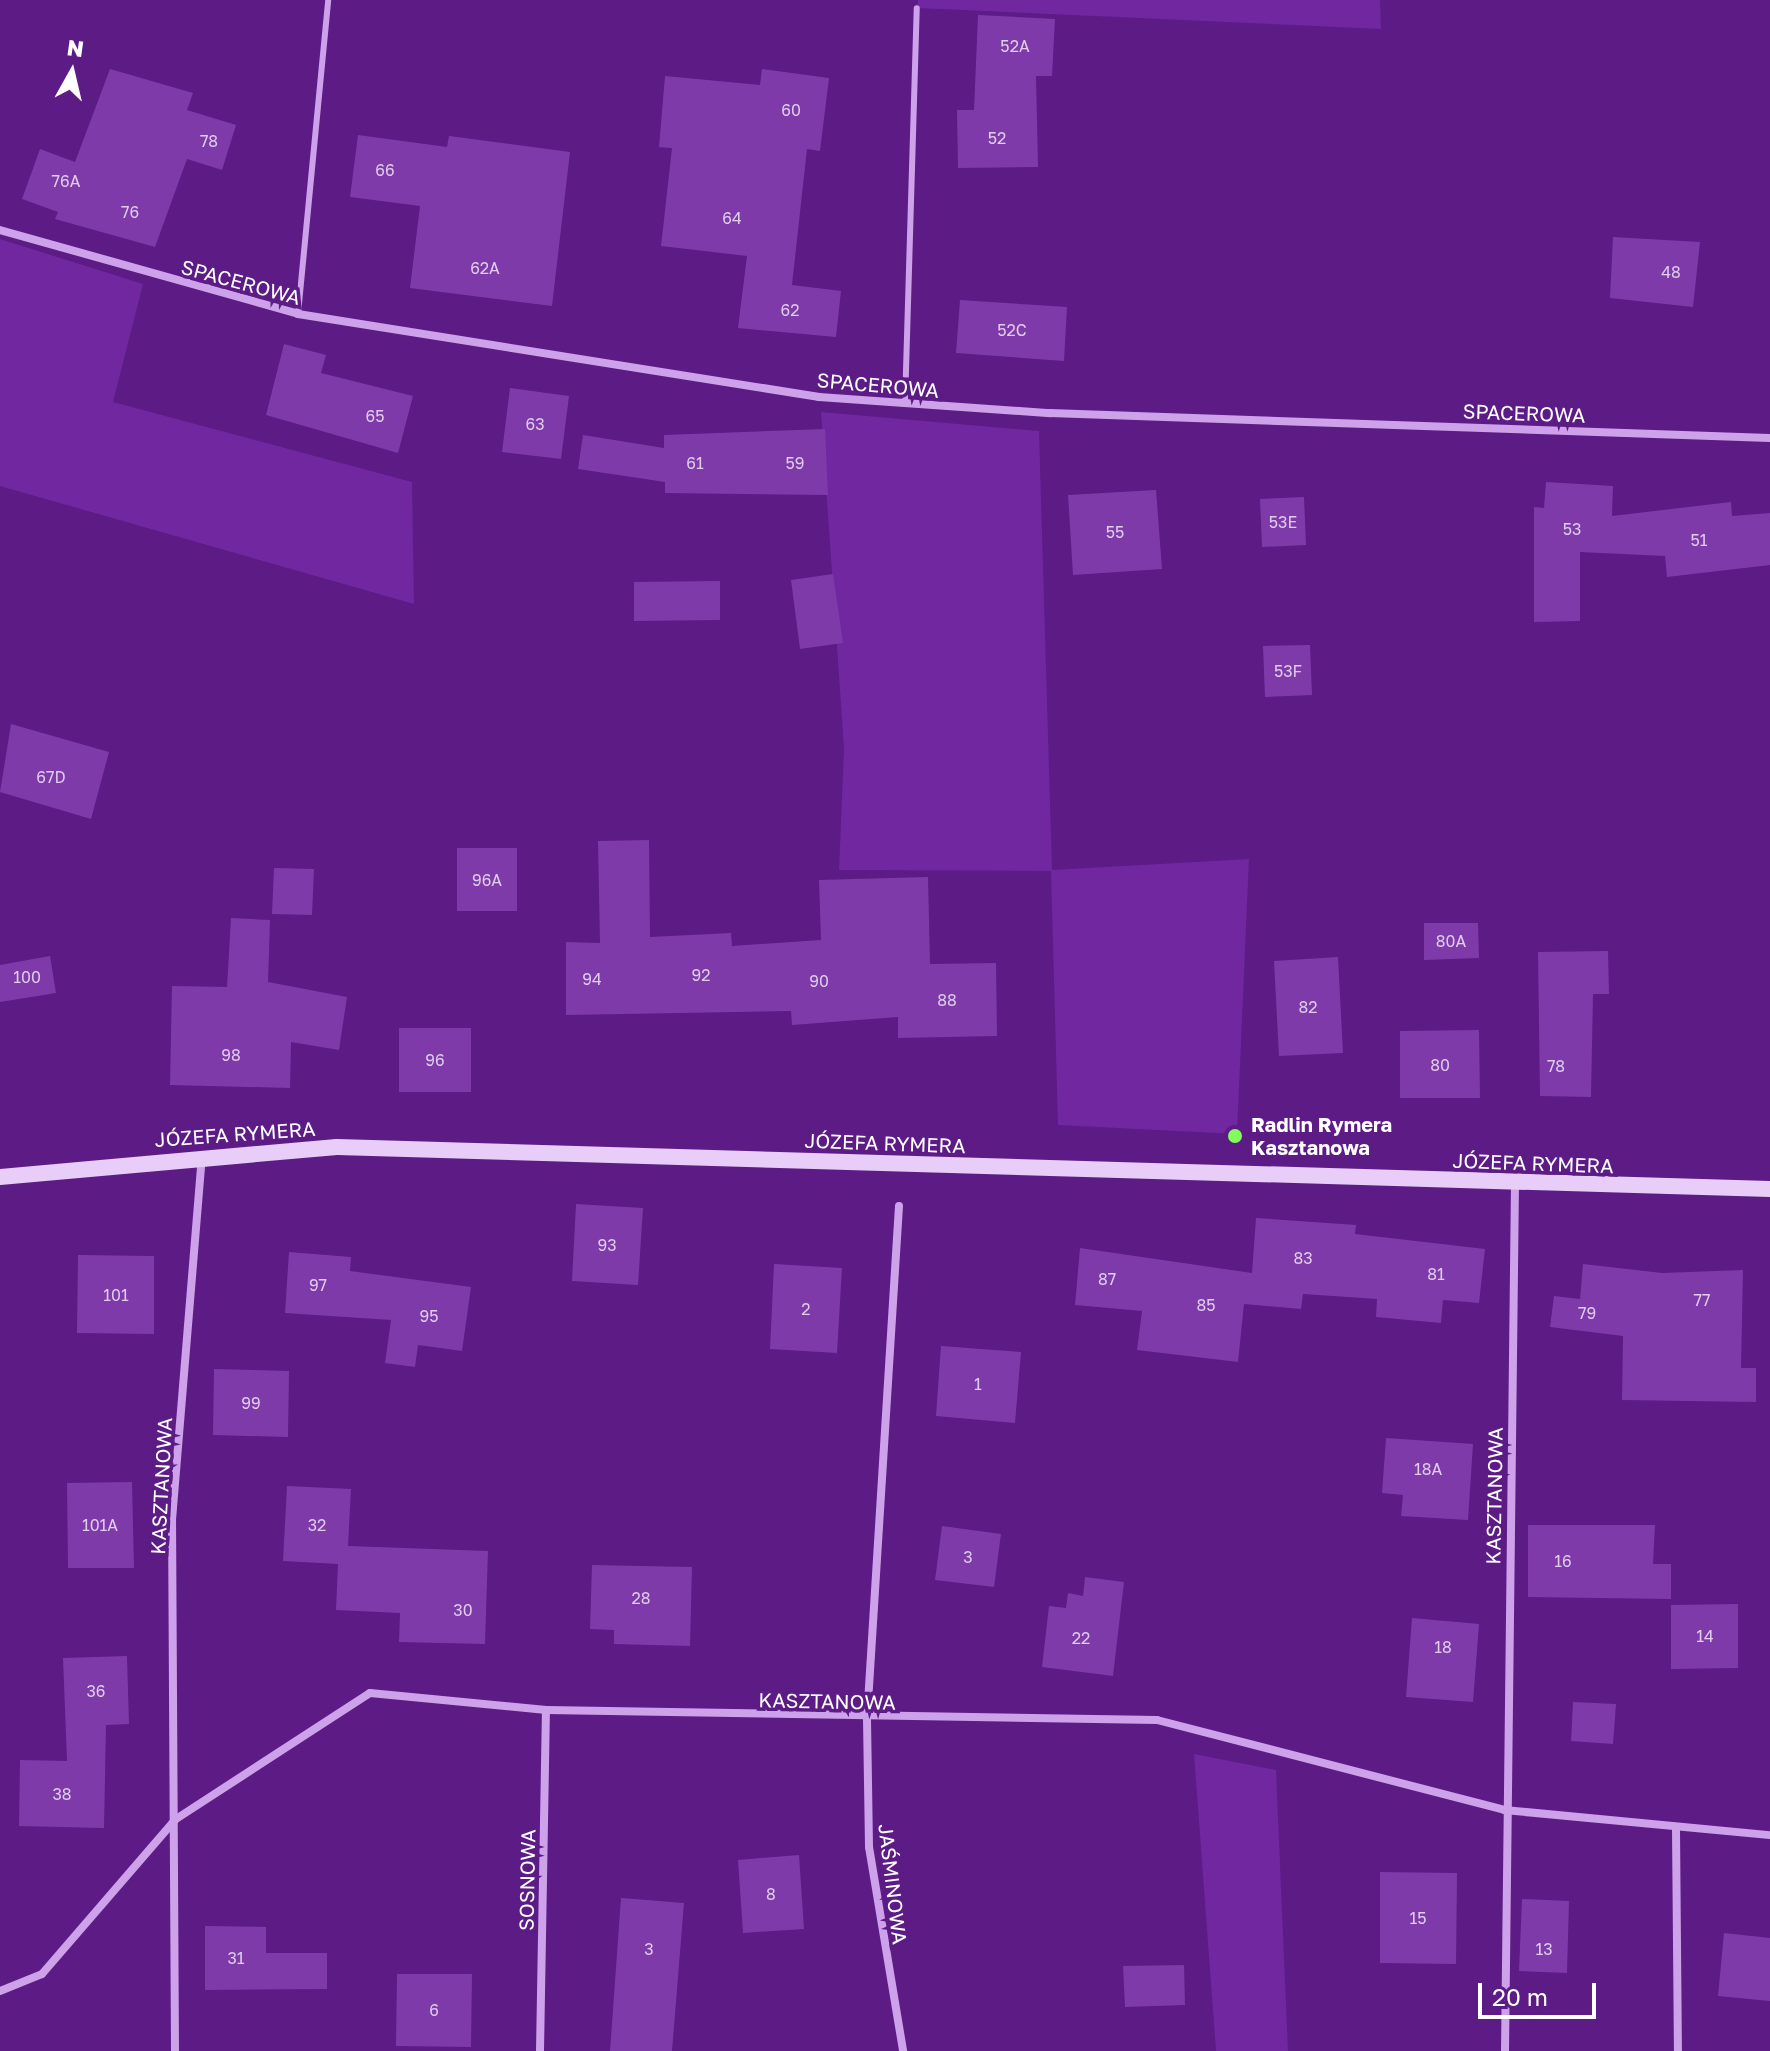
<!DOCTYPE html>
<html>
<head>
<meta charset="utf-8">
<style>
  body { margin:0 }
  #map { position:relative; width:1770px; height:2051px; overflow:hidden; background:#5c1b85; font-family:"Golos Text",sans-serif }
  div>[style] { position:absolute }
  .green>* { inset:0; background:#7027a0 }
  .building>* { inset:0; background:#7f3aaa }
  .lane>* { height:6px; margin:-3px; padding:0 3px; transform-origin:3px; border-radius:3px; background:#cea1eb }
  .street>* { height:8px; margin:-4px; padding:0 4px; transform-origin:4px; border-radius:4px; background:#cea1eb }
  .secondary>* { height:16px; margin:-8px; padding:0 8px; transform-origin:8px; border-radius:8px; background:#e8cdf8 }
  .dots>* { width:22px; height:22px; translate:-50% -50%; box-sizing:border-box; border:4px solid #5c1b85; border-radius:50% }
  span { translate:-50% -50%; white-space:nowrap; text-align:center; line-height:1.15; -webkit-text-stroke:7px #5c1b85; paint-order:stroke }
  .number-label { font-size:16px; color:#dfceea }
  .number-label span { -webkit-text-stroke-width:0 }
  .street-label { font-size:20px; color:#fff }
  .poi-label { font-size:20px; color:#fff; font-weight:700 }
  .left { translate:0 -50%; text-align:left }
  .north { position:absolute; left:32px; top:32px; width:80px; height:80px; -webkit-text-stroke:6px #5c1b85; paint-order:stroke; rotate:8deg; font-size:22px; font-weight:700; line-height:32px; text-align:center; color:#fff }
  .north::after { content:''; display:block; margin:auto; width:28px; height:36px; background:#fff; clip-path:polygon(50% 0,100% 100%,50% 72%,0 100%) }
  .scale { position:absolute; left:1478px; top:1983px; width:118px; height:36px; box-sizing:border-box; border:4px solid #fff; border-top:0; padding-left:10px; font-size:24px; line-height:28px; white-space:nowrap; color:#fff; -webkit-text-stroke:6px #5c1b85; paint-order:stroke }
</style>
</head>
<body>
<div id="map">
  <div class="green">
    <div style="clip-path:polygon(918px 0,1380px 0,1381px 29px,917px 8px)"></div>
    <div style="clip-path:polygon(0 239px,143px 284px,113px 402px,412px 482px,414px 604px,0 486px)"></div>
    <div style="clip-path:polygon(821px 412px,1039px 431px,1052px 870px,1249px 859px,1237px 1134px,1058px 1125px,1051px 871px,839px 870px,844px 749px)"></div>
    <div style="clip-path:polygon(1194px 1754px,1276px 1770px,1288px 2051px,1216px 2051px)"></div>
  </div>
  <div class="building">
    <div style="clip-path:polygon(978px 15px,1055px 19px,1052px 76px,1036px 76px,1038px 167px,958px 168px,957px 110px,974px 110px)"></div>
    <div style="clip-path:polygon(110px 69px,193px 93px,187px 110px,236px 125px,222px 170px,187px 159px,155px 247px,55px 219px,58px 212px,22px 199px,40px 149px,75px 162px)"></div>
    <div style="clip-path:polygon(762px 69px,829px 78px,820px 151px,807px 149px,792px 285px,841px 291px,836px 337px,738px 328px,747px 256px,661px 246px,672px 148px,659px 147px,665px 76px,760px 85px)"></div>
    <div style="clip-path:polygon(358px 135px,447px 147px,449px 136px,570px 152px,552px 306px,410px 288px,420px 206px,350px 197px)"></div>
    <div style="clip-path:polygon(1613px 237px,1700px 242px,1693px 307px,1610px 298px)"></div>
    <div style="clip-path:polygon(960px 300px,1067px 307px,1064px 361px,956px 353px)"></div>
    <div style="clip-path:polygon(284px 344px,326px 355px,321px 373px,413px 396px,398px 453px,266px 415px)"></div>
    <div style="clip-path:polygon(510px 388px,569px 396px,561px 459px,502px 452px)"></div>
    <div style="clip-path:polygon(825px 429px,828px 495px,665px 493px,665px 482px,578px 469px,583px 435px,664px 448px,664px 435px)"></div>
    <div style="clip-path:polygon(1546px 482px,1613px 486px,1612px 516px,1731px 502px,1732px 516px,1770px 513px,1770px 565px,1667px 577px,1665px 556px,1580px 552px,1580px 621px,1534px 622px,1534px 507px,1544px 508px)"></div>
    <div style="clip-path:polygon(1156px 490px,1162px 569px,1073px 575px,1068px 495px)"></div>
    <div style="clip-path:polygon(1304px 497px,1306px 545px,1262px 547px,1260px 499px)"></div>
    <div style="clip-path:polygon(833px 574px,843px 643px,800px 649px,791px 580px)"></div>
    <div style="clip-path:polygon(720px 581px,720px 620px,634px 621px,634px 582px)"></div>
    <div style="clip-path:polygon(1310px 645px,1312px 695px,1265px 697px,1263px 646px)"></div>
    <div style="clip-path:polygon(11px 724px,109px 752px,91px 819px,0 792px)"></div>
    <div style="clip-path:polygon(649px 840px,650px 937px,731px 933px,732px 946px,821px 940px,819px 880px,928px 877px,930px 964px,996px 963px,997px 1036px,898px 1038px,898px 1017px,792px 1025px,791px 1011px,566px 1015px,566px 942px,600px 943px,598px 841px)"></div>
    <div style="clip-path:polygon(457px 848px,517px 848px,517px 911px,457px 911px)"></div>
    <div style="clip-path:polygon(274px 868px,314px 869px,312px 915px,272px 914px)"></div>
    <div style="clip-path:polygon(231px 918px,270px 920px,268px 982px,347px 997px,339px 1050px,291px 1042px,290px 1088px,170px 1085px,172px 986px,227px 987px)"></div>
    <div style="clip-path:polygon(1424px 923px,1478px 923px,1479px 958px,1424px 960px)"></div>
    <div style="clip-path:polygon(1608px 951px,1609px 994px,1593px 994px,1591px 1097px,1540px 1096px,1538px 952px)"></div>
    <div style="clip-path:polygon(50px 956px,56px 993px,0 1002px,0 965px)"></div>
    <div style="clip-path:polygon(1338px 957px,1343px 1053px,1279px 1056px,1274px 961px)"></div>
    <div style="clip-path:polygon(399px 1028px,471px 1028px,471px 1092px,399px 1092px)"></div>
    <div style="clip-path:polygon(1479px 1030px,1480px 1098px,1400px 1098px,1400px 1031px)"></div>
    <div style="clip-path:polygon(576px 1204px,643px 1208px,638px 1285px,572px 1281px)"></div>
    <div style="clip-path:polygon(1256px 1218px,1356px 1225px,1355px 1234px,1485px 1249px,1479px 1303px,1443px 1300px,1441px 1323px,1376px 1317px,1377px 1299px,1303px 1294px,1301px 1309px,1244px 1304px,1238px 1362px,1137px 1350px,1142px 1311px,1075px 1305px,1080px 1248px,1252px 1273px)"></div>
    <div style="clip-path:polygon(289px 1252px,351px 1257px,350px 1271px,471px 1287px,462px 1351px,418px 1345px,415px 1367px,385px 1363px,391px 1320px,285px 1313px)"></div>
    <div style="clip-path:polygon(78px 1255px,154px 1256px,154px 1334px,77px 1333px)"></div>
    <div style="clip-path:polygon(774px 1264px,842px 1268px,837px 1353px,770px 1349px)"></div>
    <div style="clip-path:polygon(1583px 1264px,1662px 1273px,1743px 1270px,1741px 1368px,1756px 1368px,1756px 1402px,1622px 1400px,1623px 1336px,1550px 1327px,1554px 1296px,1580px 1299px)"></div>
    <div style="clip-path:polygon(941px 1346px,1021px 1352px,1015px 1423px,936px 1416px)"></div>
    <div style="clip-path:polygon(214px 1369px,289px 1371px,288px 1437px,213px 1435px)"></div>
    <div style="clip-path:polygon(1386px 1438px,1473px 1444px,1468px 1520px,1401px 1516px,1403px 1495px,1382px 1493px)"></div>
    <div style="clip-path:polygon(132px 1482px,134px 1568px,68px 1568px,67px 1483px)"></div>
    <div style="clip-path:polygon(287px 1486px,351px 1489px,348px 1546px,488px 1551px,485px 1644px,399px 1642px,400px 1613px,336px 1610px,338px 1564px,283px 1561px)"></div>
    <div style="clip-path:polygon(1528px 1525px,1655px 1525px,1653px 1564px,1671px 1564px,1671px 1599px,1528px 1597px)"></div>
    <div style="clip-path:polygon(942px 1526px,1001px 1534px,994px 1587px,935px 1580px)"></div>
    <div style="clip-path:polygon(592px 1565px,692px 1567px,690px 1646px,614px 1644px,614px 1630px,590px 1629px)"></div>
    <div style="clip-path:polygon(1085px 1577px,1124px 1582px,1113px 1676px,1042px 1667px,1049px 1606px,1066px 1608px,1068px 1593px,1083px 1596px)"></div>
    <div style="clip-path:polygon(1738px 1604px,1738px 1668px,1671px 1669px,1671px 1605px)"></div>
    <div style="clip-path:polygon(1412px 1618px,1479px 1624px,1473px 1702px,1406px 1697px)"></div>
    <div style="clip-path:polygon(127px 1656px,129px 1724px,106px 1725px,104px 1828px,19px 1826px,20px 1760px,67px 1761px,63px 1658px)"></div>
    <div style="clip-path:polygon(1573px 1702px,1616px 1704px,1613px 1744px,1571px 1741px)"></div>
    <div style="clip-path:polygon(799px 1855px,804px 1929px,743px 1933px,738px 1860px)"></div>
    <div style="clip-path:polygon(1380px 1872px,1457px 1873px,1456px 1964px,1380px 1963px)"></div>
    <div style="clip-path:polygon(621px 1898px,684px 1903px,672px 2051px,610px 2051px)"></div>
    <div style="clip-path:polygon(1522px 1899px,1569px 1901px,1567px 1973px,1519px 1971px)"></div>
    <div style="clip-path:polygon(205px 1926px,266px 1927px,266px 1953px,327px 1953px,327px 1989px,205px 1990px)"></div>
    <div style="clip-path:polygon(1724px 1933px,1770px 1938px,1770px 2001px,1718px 1996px)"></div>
    <div style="clip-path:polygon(1184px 1965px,1185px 2005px,1125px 2007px,1123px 1966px)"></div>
    <div style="clip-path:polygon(397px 1974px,472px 1974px,471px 2047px,396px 2046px)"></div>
  </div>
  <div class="lane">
    <div style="left:298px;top:314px;width:315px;rotate:-84.5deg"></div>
    <div style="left:905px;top:404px;width:396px;rotate:-88.3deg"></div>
  </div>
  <div class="street">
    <div style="left:0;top:230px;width:310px;rotate:15.7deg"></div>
    <div style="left:298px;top:314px;width:528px;rotate:9.05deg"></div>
    <div style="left:819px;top:397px;width:232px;rotate:4deg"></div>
    <div style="left:1050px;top:413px;width:720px;rotate:1.99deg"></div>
    <div style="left:899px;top:1206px;width:514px;rotate:93.57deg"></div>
    <div style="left:867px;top:1719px;width:128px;rotate:89.1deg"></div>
    <div style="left:869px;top:1847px;width:207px;rotate:80.5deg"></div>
    <div style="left:1676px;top:1829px;width:222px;rotate:89.5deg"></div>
    <div style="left:0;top:1991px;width:45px;rotate:-22deg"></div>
    <div style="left:42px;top:1974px;width:205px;rotate:-49.2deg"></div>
    <div style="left:176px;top:1819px;width:231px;rotate:-33deg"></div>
    <div style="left:370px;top:1693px;width:177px;rotate:5.5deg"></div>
    <div style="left:546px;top:1710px;width:611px;rotate:0.94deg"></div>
    <div style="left:1157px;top:1720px;width:358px;rotate:14.5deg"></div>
    <div style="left:1504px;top:1810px;width:267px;rotate:5.4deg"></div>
    <div style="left:175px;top:2051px;width:531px;rotate:-90.32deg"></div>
    <div style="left:172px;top:1520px;width:365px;rotate:-85.3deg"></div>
    <div style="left:540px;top:2051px;width:341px;rotate:-89deg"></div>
    <div style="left:1505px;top:2051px;width:867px;rotate:-89.34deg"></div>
  </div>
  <div class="secondary">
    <div style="left:0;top:1177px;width:338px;rotate:-5.1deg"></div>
    <div style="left:337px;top:1147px;width:1434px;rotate:1.68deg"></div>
  </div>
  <div class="dots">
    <div style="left:1235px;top:1136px;background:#83fd5e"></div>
  </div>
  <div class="number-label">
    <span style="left:1015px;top:46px">52A</span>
    <span style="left:791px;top:110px">60</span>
    <span style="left:997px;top:138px">52</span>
    <span style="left:209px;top:141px">78</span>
    <span style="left:385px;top:170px">66</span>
    <span style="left:66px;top:181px">76A</span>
    <span style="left:130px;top:212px">76</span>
    <span style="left:732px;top:218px">64</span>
    <span style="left:485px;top:268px">62A</span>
    <span style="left:1671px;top:272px">48</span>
    <span style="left:790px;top:310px">62</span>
    <span style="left:1012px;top:330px">52C</span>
    <span style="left:375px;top:416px">65</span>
    <span style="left:535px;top:424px">63</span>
    <span style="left:695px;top:463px">61</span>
    <span style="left:795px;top:463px">59</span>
    <span style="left:1283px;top:522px">53E</span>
    <span style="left:1572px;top:529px">53</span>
    <span style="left:1115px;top:532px">55</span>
    <span style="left:1699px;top:540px">51</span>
    <span style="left:1288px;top:671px">53F</span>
    <span style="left:51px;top:777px">67D</span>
    <span style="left:487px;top:880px">96A</span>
    <span style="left:1451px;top:941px">80A</span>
    <span style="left:701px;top:975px">92</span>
    <span style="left:27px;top:977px">100</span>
    <span style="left:592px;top:979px">94</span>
    <span style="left:819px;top:981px">90</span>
    <span style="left:947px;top:1000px">88</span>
    <span style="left:1308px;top:1007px">82</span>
    <span style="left:231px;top:1055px">98</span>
    <span style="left:435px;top:1060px">96</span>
    <span style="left:1440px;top:1065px">80</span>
    <span style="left:1556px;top:1066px">78</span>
    <span style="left:607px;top:1245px">93</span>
    <span style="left:1303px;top:1258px">83</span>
    <span style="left:1436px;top:1274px">81</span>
    <span style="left:1107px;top:1279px">87</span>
    <span style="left:318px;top:1285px">97</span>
    <span style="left:116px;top:1295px">101</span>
    <span style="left:1702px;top:1300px">77</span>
    <span style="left:1206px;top:1305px">85</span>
    <span style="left:806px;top:1309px">2</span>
    <span style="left:1587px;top:1313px">79</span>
    <span style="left:429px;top:1316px">95</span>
    <span style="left:978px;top:1384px">1</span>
    <span style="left:251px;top:1403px">99</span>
    <span style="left:1428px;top:1469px">18A</span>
    <span style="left:100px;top:1525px">101A</span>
    <span style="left:317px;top:1525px">32</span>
    <span style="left:968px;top:1557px">3</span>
    <span style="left:1563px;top:1561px">16</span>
    <span style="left:641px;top:1598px">28</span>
    <span style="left:463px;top:1610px">30</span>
    <span style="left:1705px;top:1636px">14</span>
    <span style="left:1081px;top:1638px">22</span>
    <span style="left:1443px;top:1647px">18</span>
    <span style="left:96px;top:1691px">36</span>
    <span style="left:62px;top:1794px">38</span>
    <span style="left:771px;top:1894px">8</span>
    <span style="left:1418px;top:1918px">15</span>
    <span style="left:649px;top:1949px">3</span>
    <span style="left:1544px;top:1949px">13</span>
    <span style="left:236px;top:1958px">31</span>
    <span style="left:434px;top:2010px">6</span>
  </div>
  <div class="street-label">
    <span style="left:241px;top:282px;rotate:15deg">SPACEROWA</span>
    <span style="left:878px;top:385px;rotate:5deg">SPACEROWA</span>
    <span style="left:1524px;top:413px;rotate:2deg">SPACEROWA</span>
    <span style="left:235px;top:1134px;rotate:-4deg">JÓZEFA RYMERA</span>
    <span style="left:885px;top:1143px;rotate:2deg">JÓZEFA RYMERA</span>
    <span style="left:1533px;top:1163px;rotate:2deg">JÓZEFA RYMERA</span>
    <span style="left:161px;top:1486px;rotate:-87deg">KASZTANOWA</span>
    <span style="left:1494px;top:1496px;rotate:-89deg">KASZTANOWA</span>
    <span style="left:827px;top:1701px;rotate:1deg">KASZTANOWA</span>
    <span style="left:527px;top:1880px;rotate:-89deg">SOSNOWA</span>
    <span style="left:893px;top:1884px;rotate:83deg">JAŚMINOWA</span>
  </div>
  <div class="poi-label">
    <span class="left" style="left:1251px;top:1136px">Radlin Rymera<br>Kasztanowa</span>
  </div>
  <div class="north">N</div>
  <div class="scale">20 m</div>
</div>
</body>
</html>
